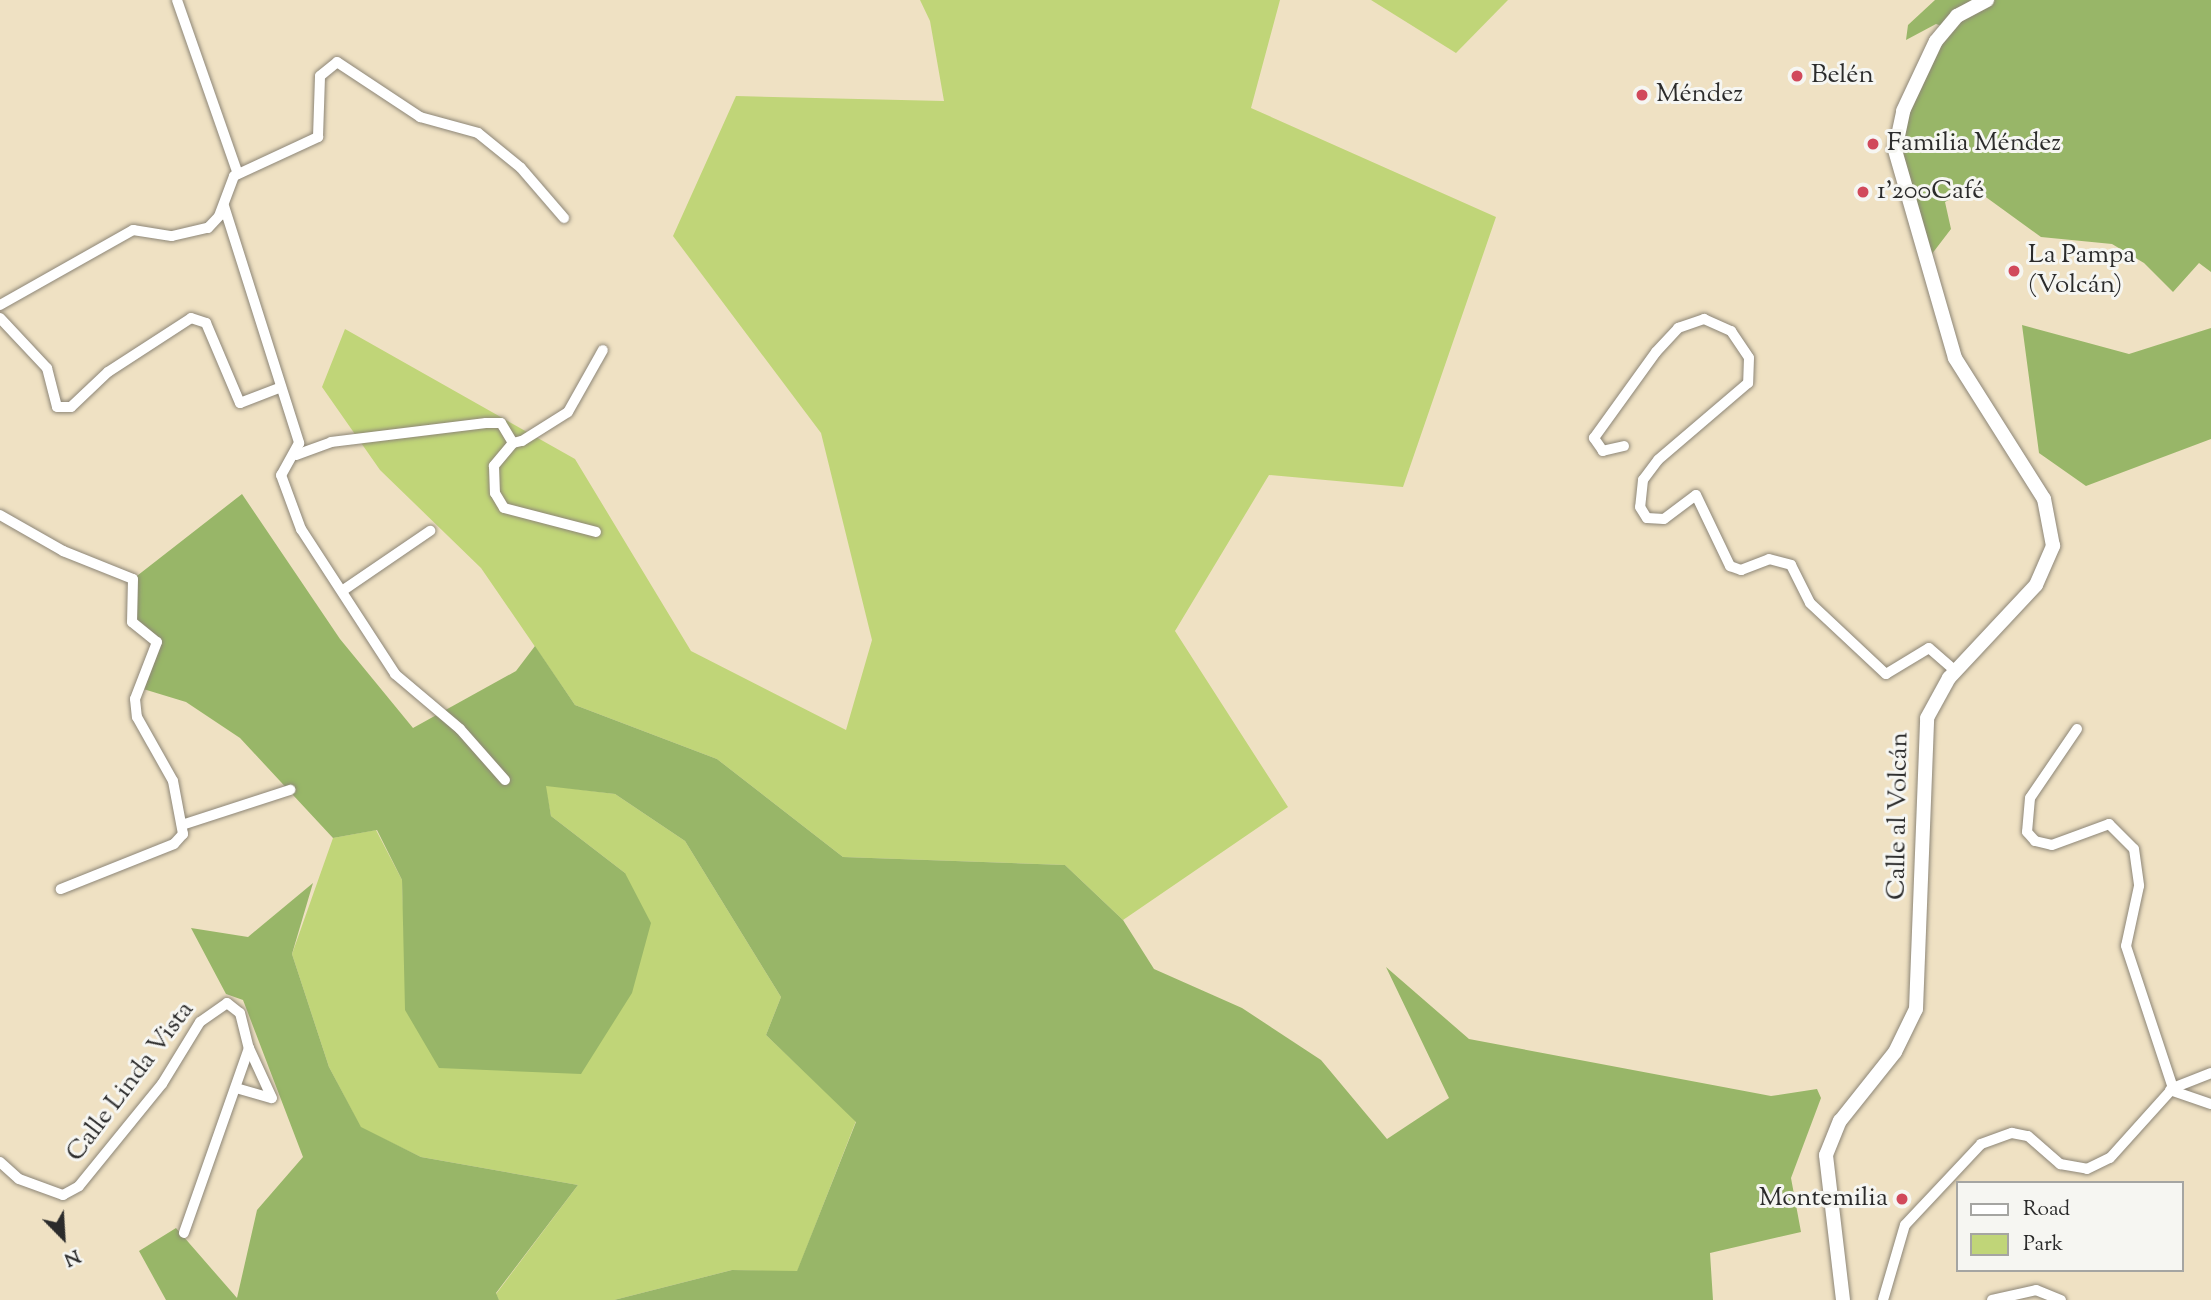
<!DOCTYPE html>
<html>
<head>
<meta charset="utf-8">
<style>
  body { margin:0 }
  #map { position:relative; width:2211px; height:1300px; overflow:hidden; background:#efe1c3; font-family:"Sorts Mill Goudy",serif }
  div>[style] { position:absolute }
  .green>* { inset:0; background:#c0d578 }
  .forest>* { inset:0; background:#98b668 }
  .roads { filter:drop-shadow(0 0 2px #8d8677) drop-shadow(0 0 2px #8d8677) }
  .street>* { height:10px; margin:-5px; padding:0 5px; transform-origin:5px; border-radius:5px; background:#fff }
  .secondary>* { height:14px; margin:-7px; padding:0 7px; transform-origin:7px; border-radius:7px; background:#fff }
  .dots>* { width:19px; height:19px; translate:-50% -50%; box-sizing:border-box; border:4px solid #f6f6f2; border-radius:50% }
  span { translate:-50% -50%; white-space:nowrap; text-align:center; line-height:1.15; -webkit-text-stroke:6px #f6f6f2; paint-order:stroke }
  .poi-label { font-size:26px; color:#2b2b2b }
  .left { translate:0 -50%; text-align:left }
  .right { translate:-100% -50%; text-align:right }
  .street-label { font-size:26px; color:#2b2b2b }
  .legend { position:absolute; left:1956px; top:1181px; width:228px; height:91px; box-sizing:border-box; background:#f6f6f2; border:2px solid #a5a5a2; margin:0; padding:9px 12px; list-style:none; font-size:21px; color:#2b2b2b }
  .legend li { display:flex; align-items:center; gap:14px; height:35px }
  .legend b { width:35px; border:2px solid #a5a5a2 }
  .north { position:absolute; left:28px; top:1202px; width:70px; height:70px; -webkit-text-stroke:5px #f6f6f2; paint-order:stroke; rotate:156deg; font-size:19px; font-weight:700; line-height:28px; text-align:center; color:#2b2b2b }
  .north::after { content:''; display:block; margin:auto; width:24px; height:32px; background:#2b2b2b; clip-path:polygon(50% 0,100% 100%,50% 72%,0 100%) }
</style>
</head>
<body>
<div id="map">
  <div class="green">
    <div style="clip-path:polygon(920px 0,1280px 0,1251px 108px,1496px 217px,1403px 487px,1269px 475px,1175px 631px,1288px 807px,1123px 920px,1065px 865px,843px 857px,717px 759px,575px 705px,481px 568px,380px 470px,322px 387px,345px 329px,575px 459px,691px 651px,846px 730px,872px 640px,821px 433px,673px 236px,736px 96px,944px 101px,930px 21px)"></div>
    <div style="clip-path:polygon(1371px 0,1508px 0,1456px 53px)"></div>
    <div style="clip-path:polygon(545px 785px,615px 794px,685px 841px,781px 997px,766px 1035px,856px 1121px,797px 1272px,732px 1270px,614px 1300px,499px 1300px,496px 1294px,578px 1185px,421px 1157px,361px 1128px,329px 1067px,292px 954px,333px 838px,376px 830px,402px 880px,404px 935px,625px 873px,551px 816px)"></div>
  </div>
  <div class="forest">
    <div style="clip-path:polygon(1935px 0,2211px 0,2211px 272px,2199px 263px,2173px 292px,2144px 263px,2112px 244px,2041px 237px,1972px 187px,1945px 202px,1951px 229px,1925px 263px,1895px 142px,1945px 27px,1936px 24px,1906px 40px,1908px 25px)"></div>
    <div style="clip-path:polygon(2022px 325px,2129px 354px,2211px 328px,2211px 439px,2086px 486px,2039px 453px)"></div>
    <div style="clip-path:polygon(242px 494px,340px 639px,413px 728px,516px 671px,535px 646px,575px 705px,717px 759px,843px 857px,1065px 865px,1123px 920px,1154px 969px,1242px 1008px,1321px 1060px,1387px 1139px,1449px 1098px,1386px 967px,1469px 1039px,1771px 1096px,1817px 1089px,1821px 1098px,1791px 1178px,1801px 1232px,1710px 1253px,1713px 1300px,614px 1300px,732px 1270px,797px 1271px,856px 1122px,766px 1035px,781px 997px,685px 841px,615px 794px,546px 786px,551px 816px,625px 873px,651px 923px,632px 993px,581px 1074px,439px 1068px,405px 1010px,402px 880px,377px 830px,333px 838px,240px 738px,186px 702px,140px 688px,157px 642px,132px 622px,133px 579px)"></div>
    <div style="clip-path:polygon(313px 883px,292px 954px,329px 1067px,361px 1127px,421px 1157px,578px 1185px,496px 1293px,499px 1300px,166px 1300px,139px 1251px,176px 1228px,237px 1298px,257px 1210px,303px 1157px,243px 1000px,226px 994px,191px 928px,248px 937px)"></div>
  </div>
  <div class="roads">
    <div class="street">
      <div style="left:177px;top:0;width:184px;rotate:70.7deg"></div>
      <div style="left:224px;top:206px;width:249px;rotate:72.4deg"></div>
      <div style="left:299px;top:443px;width:37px;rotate:119deg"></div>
      <div style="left:281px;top:475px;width:58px;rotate:69.7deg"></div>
      <div style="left:301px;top:529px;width:173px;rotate:57deg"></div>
      <div style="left:395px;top:674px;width:85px;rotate:40.2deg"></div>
      <div style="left:460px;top:729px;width:68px;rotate:48.6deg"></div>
      <div style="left:0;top:305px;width:153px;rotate:-29.4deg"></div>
      <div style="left:133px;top:230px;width:39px;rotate:9deg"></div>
      <div style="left:172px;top:236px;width:37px;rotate:-13deg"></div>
      <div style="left:208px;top:228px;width:16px;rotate:-47deg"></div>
      <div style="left:219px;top:216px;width:43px;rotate:-69.4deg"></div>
      <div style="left:234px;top:176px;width:93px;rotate:-24.9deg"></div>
      <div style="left:318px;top:137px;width:61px;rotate:-88.1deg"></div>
      <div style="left:320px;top:76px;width:22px;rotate:-39deg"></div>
      <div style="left:337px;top:62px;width:100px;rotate:33.5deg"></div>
      <div style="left:420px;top:117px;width:60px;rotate:15.4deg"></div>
      <div style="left:478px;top:133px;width:55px;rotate:39.1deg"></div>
      <div style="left:521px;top:168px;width:66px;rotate:49.3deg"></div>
      <div style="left:0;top:318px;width:69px;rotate:46.8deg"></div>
      <div style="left:47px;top:368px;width:40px;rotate:75.6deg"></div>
      <div style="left:57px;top:407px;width:14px"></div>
      <div style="left:71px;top:407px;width:51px;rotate:-43.4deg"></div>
      <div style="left:108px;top:372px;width:99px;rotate:-33deg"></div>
      <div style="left:191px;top:318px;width:16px;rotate:18deg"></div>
      <div style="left:206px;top:323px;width:87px;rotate:67deg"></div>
      <div style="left:240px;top:403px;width:40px;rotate:-21deg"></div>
      <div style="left:513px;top:443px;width:30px;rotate:130deg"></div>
      <div style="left:494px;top:466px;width:27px;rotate:88deg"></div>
      <div style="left:495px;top:493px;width:17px;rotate:59deg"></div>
      <div style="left:504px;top:508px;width:95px;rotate:14.6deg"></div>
      <div style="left:1624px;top:446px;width:22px;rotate:167deg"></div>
      <div style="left:1603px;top:451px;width:16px;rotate:-125deg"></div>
      <div style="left:1594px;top:438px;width:106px;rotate:-54.2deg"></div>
      <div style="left:1656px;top:352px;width:33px;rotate:-47deg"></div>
      <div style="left:1678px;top:328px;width:28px;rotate:-19deg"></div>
      <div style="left:1704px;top:319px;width:30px;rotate:24deg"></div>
      <div style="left:1731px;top:331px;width:32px;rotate:56deg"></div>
      <div style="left:1749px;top:358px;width:25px;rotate:92deg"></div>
      <div style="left:1748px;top:383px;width:118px;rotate:139.5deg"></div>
      <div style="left:1658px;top:460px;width:25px;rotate:127deg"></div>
      <div style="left:1643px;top:480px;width:27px;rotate:96deg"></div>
      <div style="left:1640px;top:507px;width:13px;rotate:58deg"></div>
      <div style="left:1647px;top:518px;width:17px;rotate:3deg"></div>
      <div style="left:1664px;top:519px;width:40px;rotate:-37deg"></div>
      <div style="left:1696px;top:495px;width:79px;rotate:64.4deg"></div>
      <div style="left:1730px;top:566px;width:12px;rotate:20deg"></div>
      <div style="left:1741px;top:570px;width:30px;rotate:-21deg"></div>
      <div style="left:1769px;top:559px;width:23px;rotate:15deg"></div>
      <div style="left:1791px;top:565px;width:42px;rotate:63.4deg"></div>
      <div style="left:1810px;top:603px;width:104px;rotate:43.1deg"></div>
      <div style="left:1886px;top:674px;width:50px;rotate:-31.2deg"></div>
      <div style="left:1929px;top:648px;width:35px;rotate:41deg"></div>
      <div style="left:296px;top:455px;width:37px;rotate:-20deg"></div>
      <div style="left:331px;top:442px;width:156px;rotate:-7deg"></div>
      <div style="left:486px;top:423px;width:15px"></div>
      <div style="left:501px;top:423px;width:23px;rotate:59deg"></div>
      <div style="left:513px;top:443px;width:9px;rotate:-13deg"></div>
      <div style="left:522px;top:441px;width:54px;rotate:-32.2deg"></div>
      <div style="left:568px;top:412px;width:71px;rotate:-60.6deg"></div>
      <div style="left:0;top:515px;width:73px;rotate:29.7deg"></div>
      <div style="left:63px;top:551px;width:75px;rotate:21.8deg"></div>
      <div style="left:133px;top:579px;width:43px;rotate:91.3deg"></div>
      <div style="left:132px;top:622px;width:32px;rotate:39deg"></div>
      <div style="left:157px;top:642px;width:61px;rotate:111.1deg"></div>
      <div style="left:135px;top:699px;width:18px;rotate:84deg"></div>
      <div style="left:137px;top:717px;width:73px;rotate:60.6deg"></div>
      <div style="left:173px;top:781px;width:54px;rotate:79.3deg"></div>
      <div style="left:183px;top:834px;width:13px;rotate:132deg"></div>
      <div style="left:174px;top:844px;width:122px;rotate:158.3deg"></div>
      <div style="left:342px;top:591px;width:107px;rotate:-34.3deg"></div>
      <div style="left:2077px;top:729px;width:83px;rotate:124.3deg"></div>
      <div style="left:2030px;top:798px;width:34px;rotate:95deg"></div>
      <div style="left:2027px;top:832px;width:12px;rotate:48deg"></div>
      <div style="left:2035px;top:841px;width:17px;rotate:13deg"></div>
      <div style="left:2052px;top:845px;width:61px;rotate:-20.2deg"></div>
      <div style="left:2109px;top:824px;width:35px;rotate:45deg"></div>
      <div style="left:2134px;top:849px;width:37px;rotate:82deg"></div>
      <div style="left:2139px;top:886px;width:61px;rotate:102.2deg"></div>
      <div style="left:2126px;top:946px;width:150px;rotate:71.7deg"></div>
      <div style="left:182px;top:825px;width:114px;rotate:-18deg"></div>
      <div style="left:249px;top:1048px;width:55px;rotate:65.3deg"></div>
      <div style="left:236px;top:1088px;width:37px;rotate:16deg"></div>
      <div style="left:2170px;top:1090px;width:43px;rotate:18.9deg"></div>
      <div style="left:0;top:1162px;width:25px;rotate:42deg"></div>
      <div style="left:19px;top:1179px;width:47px;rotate:20deg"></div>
      <div style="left:63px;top:1195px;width:18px;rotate:-29deg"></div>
      <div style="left:79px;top:1186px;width:132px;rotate:-50.9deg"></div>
      <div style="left:162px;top:1084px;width:73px;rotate:-58.5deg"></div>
      <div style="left:200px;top:1022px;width:33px;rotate:-35deg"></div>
      <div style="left:227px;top:1003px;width:16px;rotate:38deg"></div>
      <div style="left:240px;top:1013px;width:36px;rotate:76deg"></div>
      <div style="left:249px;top:1048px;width:196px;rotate:109.4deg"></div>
      <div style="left:1883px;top:1300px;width:78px;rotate:-73.7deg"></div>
      <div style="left:1905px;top:1225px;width:111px;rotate:-46.8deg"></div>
      <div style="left:1981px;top:1144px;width:33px;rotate:-20deg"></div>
      <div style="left:2012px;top:1133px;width:16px;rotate:11deg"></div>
      <div style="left:2028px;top:1136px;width:43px;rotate:41.2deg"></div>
      <div style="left:2060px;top:1164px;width:27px;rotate:10deg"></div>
      <div style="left:2087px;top:1169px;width:25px;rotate:-26deg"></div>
      <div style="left:2110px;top:1158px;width:94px;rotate:-48deg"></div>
      <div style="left:2173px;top:1088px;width:41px;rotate:-21.5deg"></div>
      <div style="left:1992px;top:1300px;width:45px;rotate:-12.8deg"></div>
      <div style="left:2036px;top:1290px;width:27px;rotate:22deg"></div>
    </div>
    <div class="secondary">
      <div style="left:1843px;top:1300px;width:146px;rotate:-96.7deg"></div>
      <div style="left:1826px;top:1155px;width:37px;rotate:-68deg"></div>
      <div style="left:1840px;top:1121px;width:88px;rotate:-51.4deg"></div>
      <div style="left:1895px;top:1052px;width:48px;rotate:-64deg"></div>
      <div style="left:1916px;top:1009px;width:291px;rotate:-87.8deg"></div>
      <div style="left:1927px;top:718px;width:46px;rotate:-61.2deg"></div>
      <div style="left:1949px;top:678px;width:127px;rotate:-46.9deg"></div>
      <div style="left:2036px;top:585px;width:43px;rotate:-66.4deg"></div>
      <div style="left:2053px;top:546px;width:48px;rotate:-100.8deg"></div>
      <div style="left:2044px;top:499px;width:167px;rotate:-122.3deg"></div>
      <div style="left:1955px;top:358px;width:216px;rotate:-106.1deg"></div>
      <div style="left:1895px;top:150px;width:40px;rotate:-78deg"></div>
      <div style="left:1903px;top:111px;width:77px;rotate:-64.8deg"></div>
      <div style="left:1936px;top:41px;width:33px;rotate:-50deg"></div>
      <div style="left:1957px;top:16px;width:34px;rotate:-28deg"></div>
    </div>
  </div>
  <div class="dots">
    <div style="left:1797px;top:76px;background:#d1495b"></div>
    <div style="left:1642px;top:95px;background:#d1495b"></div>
    <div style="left:1873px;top:144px;background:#d1495b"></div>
    <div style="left:1863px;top:192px;background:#d1495b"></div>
    <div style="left:2014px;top:271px;background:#d1495b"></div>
    <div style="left:1902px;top:1199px;background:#d1495b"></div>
  </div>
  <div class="poi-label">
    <span class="left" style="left:1811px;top:76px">Belén</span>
    <span class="left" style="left:1656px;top:95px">Méndez</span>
    <span class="left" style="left:1887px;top:144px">Familia Méndez</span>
    <span class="left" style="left:1877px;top:192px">1'200Café</span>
    <span class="left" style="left:2028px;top:271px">La Pampa<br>(Volcán)</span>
    <span class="right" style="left:1888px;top:1199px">Montemilia</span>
  </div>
  <div class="street-label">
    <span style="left:1899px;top:816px;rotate:-89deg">Calle al Volcán</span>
    <span style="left:131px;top:1082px;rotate:-53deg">Calle Linda Vista</span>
  </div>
  <ul class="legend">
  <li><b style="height:9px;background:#fff"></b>Road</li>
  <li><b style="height:19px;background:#c0d578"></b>Park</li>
  </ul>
  <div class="north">N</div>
</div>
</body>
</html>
